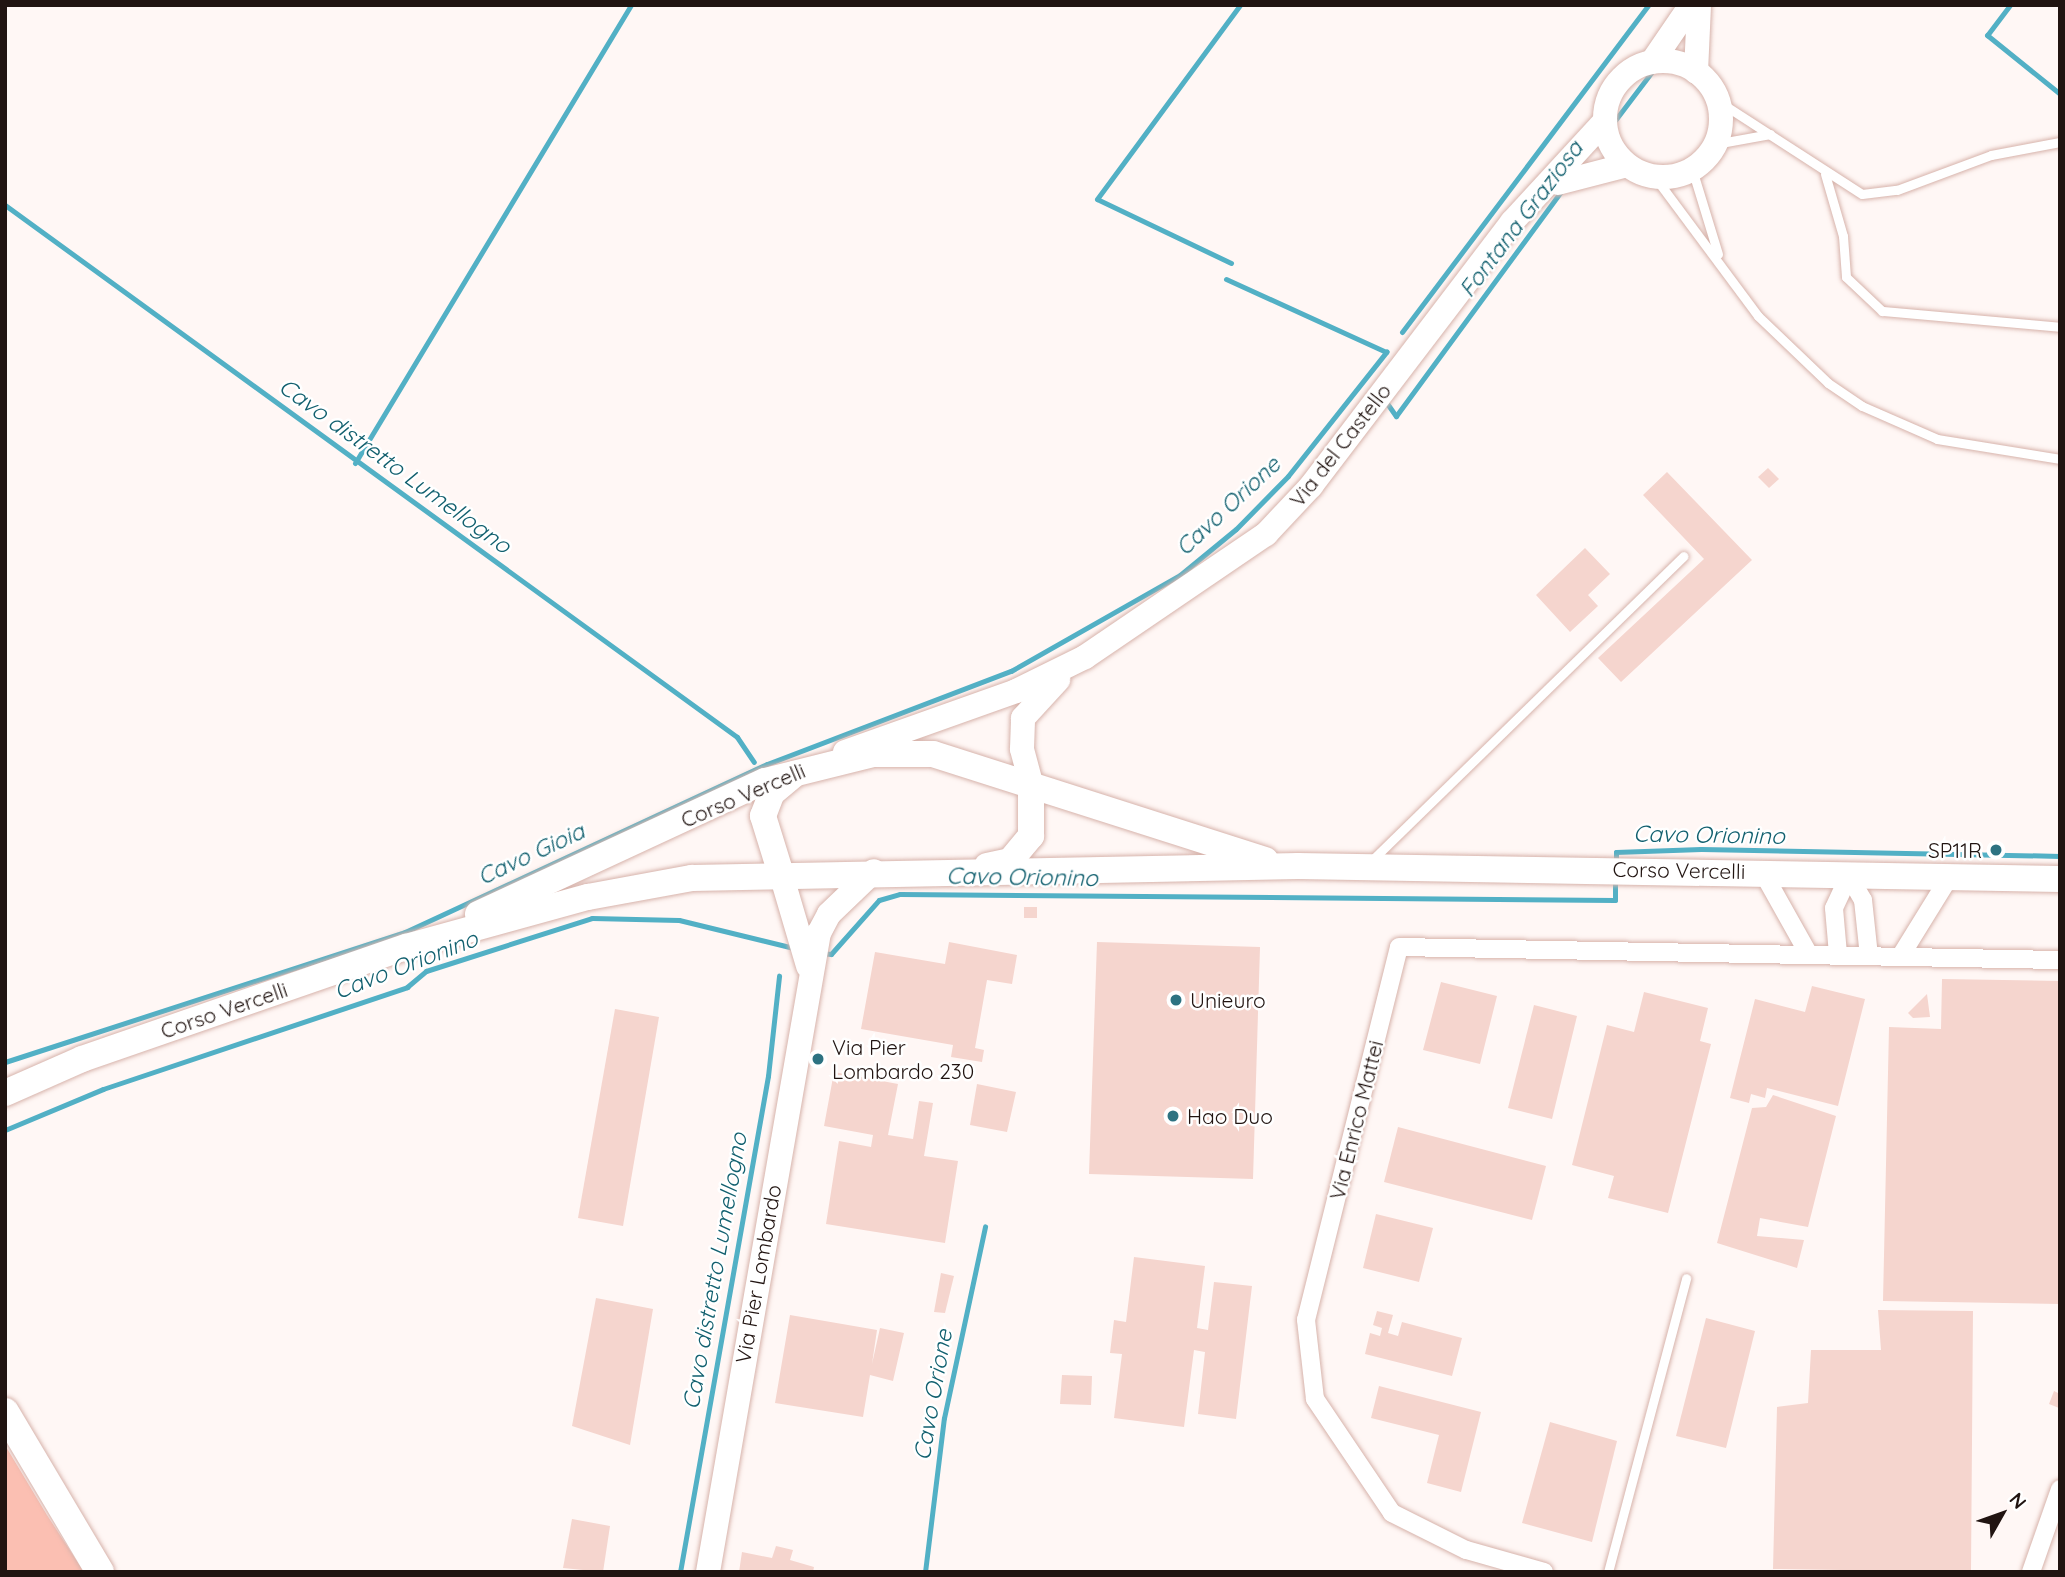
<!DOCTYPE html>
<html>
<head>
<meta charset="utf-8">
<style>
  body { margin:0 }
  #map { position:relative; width:2065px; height:1577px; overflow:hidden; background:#fff7f5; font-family:Quicksand,sans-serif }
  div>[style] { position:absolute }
  .green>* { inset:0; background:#fbbfb2 }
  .stream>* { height:5px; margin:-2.5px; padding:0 2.5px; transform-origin:2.5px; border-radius:2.5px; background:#52b0c5 }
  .building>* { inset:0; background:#f5d5ce }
  .roads { filter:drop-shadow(0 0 2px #d7b3ab) drop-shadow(0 0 2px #d7b3ab) }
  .service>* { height:9px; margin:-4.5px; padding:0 4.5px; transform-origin:4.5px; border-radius:4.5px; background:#fff }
  .minor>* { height:18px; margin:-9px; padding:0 9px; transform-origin:9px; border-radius:9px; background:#fff }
  .secondary>* { height:24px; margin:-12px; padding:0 12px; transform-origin:12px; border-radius:12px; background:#fff }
  .secondary>.ring { margin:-12px; padding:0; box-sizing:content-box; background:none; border:24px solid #fff; border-radius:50% }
  .primary>* { height:26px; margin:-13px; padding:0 13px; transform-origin:13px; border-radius:13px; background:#fff }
  .trunk>* { height:28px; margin:-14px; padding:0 14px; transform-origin:14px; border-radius:14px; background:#fff }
  .dots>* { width:19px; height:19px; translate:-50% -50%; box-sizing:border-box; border:4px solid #fff; border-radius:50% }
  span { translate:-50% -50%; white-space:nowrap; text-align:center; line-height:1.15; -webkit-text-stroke:5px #fff; paint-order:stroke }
  .street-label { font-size:21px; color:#211411 }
  .poi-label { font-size:21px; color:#211411 }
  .right { translate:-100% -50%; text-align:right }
  .left { translate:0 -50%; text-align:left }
  .water-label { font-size:23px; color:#12606f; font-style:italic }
  .frame { position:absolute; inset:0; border:7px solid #211411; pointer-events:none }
  .north { position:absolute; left:1967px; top:1479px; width:70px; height:70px; -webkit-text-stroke:5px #fff; paint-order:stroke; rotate:50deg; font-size:19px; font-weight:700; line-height:28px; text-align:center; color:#211411 }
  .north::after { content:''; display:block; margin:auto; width:24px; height:32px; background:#211411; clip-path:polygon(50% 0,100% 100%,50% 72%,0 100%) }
</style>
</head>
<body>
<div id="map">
  <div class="green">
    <div style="clip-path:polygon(5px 1445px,47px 1515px,84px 1572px,5px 1572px)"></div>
  </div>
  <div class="stream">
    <div style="left:2010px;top:5px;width:38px;rotate:127deg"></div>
    <div style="left:1987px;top:35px;width:94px;rotate:38.9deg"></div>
    <div style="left:1613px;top:123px;width:68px;rotate:-52.8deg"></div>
    <div style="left:5px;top:205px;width:905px;rotate:36.01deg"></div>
    <div style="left:737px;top:737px;width:30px;rotate:56deg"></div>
    <div style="left:1231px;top:263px;width:148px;rotate:-154.5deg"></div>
    <div style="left:1097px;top:199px;width:241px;rotate:-53.6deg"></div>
    <div style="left:1226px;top:279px;width:176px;rotate:24.5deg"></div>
    <div style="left:1402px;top:332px;width:409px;rotate:-53deg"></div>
    <div style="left:1384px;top:399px;width:21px;rotate:55deg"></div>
    <div style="left:1396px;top:416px;width:282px;rotate:-53.7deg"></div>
    <div style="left:355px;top:463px;width:535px;rotate:-58.93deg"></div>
    <div style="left:1616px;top:863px;width:11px;rotate:-90deg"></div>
    <div style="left:1616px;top:852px;width:85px;rotate:-2deg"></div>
    <div style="left:1701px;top:849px;width:359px;rotate:1.1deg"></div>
    <div style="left:821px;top:953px;width:10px;rotate:6deg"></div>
    <div style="left:831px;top:954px;width:72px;rotate:-48.4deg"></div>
    <div style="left:879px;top:900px;width:22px;rotate:-16deg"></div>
    <div style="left:900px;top:894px;width:715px;rotate:0.48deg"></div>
    <div style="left:1615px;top:900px;width:20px;rotate:-90deg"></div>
    <div style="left:5px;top:1062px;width:421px;rotate:-18deg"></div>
    <div style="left:405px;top:932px;width:399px;rotate:-24.9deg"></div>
    <div style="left:767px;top:764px;width:261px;rotate:-20.9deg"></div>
    <div style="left:1011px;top:671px;width:194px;rotate:-29.6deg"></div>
    <div style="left:1180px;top:575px;width:72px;rotate:-39.4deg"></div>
    <div style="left:1236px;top:529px;width:74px;rotate:-45.5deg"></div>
    <div style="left:1288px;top:476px;width:159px;rotate:-51.6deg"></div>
    <div style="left:5px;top:1130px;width:106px;rotate:-22.7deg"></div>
    <div style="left:103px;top:1089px;width:321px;rotate:-18.5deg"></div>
    <div style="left:407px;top:987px;width:25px;rotate:-40deg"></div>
    <div style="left:426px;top:971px;width:174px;rotate:-17.7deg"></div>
    <div style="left:592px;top:918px;width:87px;rotate:1.3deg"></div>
    <div style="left:679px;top:920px;width:118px;rotate:13.7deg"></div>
    <div style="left:680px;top:1572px;width:504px;rotate:-79.94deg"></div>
    <div style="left:768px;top:1076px;width:101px;rotate:-83.7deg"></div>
    <div style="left:925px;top:1572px;width:155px;rotate:-83deg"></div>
    <div style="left:944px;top:1418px;width:196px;rotate:-77.9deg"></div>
  </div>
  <div class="building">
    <div style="clip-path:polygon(1768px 468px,1779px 479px,1769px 488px,1758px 477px)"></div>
    <div style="clip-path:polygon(1667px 472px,1752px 560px,1621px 682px,1598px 658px,1704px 559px,1643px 495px)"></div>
    <div style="clip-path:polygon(1585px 548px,1610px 574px,1588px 595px,1598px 606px,1570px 632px,1536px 595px)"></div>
    <div style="clip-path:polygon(1024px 907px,1037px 907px,1037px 918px,1024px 918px)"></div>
    <div style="clip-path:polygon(949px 942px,1017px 955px,1012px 984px,987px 980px,975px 1048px,984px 1050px,982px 1062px,951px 1057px,953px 1045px,861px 1029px,875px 952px,945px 964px)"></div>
    <div style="clip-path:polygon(1097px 942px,1260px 947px,1253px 1179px,1089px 1174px)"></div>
    <div style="clip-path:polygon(1942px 979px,2060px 981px,2060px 1304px,1883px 1301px,1889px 1027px,1941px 1029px)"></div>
    <div style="clip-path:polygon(1441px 982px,1497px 996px,1480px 1064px,1423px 1050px)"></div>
    <div style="clip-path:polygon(1812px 986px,1865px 999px,1838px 1106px,1767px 1088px,1765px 1098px,1751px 1094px,1749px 1103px,1730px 1098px,1755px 999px,1805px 1012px)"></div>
    <div style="clip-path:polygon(1644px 992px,1708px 1008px,1700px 1041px,1711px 1044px,1668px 1213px,1608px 1198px,1614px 1176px,1572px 1165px,1607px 1025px,1634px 1032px)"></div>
    <div style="clip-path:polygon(1927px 994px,1930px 1017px,1913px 1018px,1908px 1013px)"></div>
    <div style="clip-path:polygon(1534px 1005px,1577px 1016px,1552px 1119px,1508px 1108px)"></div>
    <div style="clip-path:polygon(615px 1009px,659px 1017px,623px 1226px,578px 1218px)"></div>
    <div style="clip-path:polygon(834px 1072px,898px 1084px,888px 1135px,913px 1139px,919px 1101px,933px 1103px,924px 1156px,958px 1161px,945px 1243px,826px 1224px,839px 1141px,871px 1147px,873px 1135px,824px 1126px)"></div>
    <div style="clip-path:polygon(977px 1084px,1016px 1092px,1007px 1132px,970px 1125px)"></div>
    <div style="clip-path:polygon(1773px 1095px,1836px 1116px,1808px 1227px,1760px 1218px,1757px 1236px,1804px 1240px,1797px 1268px,1717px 1243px,1752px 1108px,1766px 1107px)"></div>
    <div style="clip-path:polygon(1398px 1127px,1546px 1166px,1532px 1220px,1384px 1182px)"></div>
    <div style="clip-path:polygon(1376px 1214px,1433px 1228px,1419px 1282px,1363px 1268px)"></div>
    <div style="clip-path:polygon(1134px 1257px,1205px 1266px,1197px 1328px,1208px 1330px,1214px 1282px,1252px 1286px,1236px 1419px,1198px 1414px,1205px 1352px,1194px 1350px,1184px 1427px,1114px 1418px,1122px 1354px,1110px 1353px,1114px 1320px,1126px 1322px)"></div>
    <div style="clip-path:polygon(941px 1273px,954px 1276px,945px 1313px,934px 1312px)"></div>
    <div style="clip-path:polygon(596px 1298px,653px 1309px,630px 1445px,572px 1426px)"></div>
    <div style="clip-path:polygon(1878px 1310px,1973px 1311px,1971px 1572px,1773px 1569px,1777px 1407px,1808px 1403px,1811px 1350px,1881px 1350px)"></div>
    <div style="clip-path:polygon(1377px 1311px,1393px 1315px,1388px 1333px,1398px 1336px,1402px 1322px,1462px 1338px,1452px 1376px,1365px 1354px,1370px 1333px,1380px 1336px,1382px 1328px,1373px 1325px)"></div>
    <div style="clip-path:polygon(790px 1315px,877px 1330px,872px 1364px,880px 1328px,904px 1333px,893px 1381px,870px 1375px,863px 1417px,775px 1403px)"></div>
    <div style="clip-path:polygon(1706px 1318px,1755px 1331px,1726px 1448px,1676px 1436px)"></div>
    <div style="clip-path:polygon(1062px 1375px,1092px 1376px,1091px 1405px,1060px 1404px)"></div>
    <div style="clip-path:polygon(1379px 1386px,1481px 1412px,1461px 1492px,1427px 1483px,1439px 1435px,1371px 1418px)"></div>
    <div style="clip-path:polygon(2054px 1391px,2060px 1394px,2059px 1408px,2049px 1404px)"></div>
    <div style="clip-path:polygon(1550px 1422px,1617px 1441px,1592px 1542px,1522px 1523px)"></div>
    <div style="clip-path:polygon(572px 1519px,610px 1526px,603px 1572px,563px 1568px)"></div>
    <div style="clip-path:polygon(776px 1546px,793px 1550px,790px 1560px,814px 1567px,813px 1572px,739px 1572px,742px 1552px,772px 1558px)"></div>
  </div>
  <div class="roads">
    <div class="service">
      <div style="left:1718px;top:101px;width:171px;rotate:32.9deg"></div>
      <div style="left:1862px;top:194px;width:35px;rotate:-7deg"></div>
      <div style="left:1897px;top:190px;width:100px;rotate:-20.4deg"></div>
      <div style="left:1991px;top:155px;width:70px;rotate:-10.7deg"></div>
      <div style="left:1715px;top:144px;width:56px;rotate:-10.3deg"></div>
      <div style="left:1692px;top:169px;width:89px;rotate:73deg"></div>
      <div style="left:1825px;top:174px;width:65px;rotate:73.8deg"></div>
      <div style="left:1843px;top:236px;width:41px;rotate:85.8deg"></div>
      <div style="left:1846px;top:277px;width:50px;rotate:43.4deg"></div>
      <div style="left:1882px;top:311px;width:179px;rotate:5.1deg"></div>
      <div style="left:1654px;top:176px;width:174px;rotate:53.4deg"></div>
      <div style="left:1758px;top:316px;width:97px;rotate:43.7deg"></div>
      <div style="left:1828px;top:383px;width:41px;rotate:34.1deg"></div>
      <div style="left:1862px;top:406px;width:82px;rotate:23.7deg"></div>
      <div style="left:1937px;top:439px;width:125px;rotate:9.2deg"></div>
      <div style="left:1370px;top:862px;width:438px;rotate:-44.3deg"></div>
      <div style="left:1608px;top:1572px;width:304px;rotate:-75.1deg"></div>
    </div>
    <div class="minor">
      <div style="left:1762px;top:871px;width:94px;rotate:60.7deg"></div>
      <div style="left:1849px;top:876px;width:28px;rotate:60deg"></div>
      <div style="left:1863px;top:900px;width:56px;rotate:83.9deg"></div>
      <div style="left:1838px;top:954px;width:46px;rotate:-95deg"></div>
      <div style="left:1834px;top:908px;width:35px;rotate:-65deg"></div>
      <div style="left:1900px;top:957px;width:95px;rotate:-58.3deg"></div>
      <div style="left:1544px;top:1572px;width:81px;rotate:-164.2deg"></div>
      <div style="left:1466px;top:1550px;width:83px;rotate:-153.4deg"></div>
      <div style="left:1392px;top:1513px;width:138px;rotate:-124deg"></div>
      <div style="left:1315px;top:1399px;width:80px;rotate:-96.5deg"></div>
      <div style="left:1306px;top:1320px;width:384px;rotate:-76deg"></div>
      <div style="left:1399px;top:947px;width:661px;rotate:1.13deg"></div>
      <div style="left:2031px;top:1572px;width:88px;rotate:-70.7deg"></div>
    </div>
    <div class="secondary">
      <div class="ring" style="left:1605px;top:61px;width:92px;height:92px"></div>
      <div style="left:1652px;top:62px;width:69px;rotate:-55.6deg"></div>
      <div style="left:1696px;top:72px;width:67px;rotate:-87.4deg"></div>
      <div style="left:1558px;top:183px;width:71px;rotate:-14.6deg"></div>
      <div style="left:845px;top:752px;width:182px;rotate:-19.6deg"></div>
      <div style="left:1016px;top:691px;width:77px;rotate:-26.2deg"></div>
      <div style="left:1085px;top:657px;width:219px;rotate:-34.2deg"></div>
      <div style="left:1266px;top:534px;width:66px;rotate:-46.8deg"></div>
      <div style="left:1311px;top:486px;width:332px;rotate:-52.7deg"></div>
      <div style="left:1512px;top:222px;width:137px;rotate:-47.4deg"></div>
      <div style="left:1031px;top:783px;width:35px;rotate:-105deg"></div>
      <div style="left:1022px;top:749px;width:31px;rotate:-88deg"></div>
      <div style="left:1023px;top:718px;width:52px;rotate:-47.4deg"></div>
      <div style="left:781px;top:874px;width:96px;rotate:73.6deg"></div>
      <div style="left:708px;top:1572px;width:649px;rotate:-80.15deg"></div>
      <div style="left:819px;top:933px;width:21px;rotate:-62deg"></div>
      <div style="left:829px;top:914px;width:62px;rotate:-43.7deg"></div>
    </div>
    <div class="primary">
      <div style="left:987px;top:866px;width:24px;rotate:-12deg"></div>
      <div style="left:1010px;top:861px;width:33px;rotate:-50deg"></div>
      <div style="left:1031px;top:836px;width:53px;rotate:-90deg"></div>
      <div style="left:781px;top:874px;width:61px;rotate:-107.2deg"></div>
      <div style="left:763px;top:816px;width:25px;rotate:-69deg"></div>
      <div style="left:772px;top:793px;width:30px;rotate:-40deg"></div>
      <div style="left:478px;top:914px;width:316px;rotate:-24.9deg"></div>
      <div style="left:765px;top:781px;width:111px;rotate:-14deg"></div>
      <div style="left:873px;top:754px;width:60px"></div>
      <div style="left:933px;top:754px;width:349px;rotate:17.7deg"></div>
      <div style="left:5px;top:1093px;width:84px;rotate:-23.8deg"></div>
      <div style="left:82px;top:1059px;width:343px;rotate:-19.1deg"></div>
      <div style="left:406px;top:947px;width:189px;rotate:-15.4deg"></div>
      <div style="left:588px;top:897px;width:106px;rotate:-10.4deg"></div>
      <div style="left:692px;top:878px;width:606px;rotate:-1.13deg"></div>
      <div style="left:1298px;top:866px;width:762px;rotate:0.98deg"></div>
    </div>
    <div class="trunk">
      <div style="left:5px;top:1412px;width:186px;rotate:59.3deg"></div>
    </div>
  </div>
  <div class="dots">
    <div style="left:1996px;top:850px;background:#2d7281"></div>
    <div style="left:1176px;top:1000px;background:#2d7281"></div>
    <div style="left:818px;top:1059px;background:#2d7281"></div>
    <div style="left:1173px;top:1116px;background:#2d7281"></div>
  </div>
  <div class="street-label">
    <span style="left:1340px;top:445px;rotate:-52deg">Via del Castello</span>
    <span style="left:743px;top:795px;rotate:-23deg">Corso Vercelli</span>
    <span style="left:1679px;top:870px;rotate:1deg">Corso Vercelli</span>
    <span style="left:224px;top:1010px;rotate:-19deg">Corso Vercelli</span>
    <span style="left:1356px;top:1120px;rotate:-76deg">Via Enrico Mattei</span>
    <span style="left:758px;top:1274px;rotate:-80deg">Via Pier Lombardo</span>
  </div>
  <div class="poi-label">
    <span class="right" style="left:1982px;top:850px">SP11R</span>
    <span class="left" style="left:1190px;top:1000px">Unieuro</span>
    <span class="left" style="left:832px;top:1059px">Via Pier<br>Lombardo 230</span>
    <span class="left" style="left:1187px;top:1116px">Hao Duo</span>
  </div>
  <div class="water-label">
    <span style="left:1521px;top:219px;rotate:-53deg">Fontana Graziosa</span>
    <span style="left:395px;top:466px;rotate:36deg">Cavo distretto Lumellogno</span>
    <span style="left:1228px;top:506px;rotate:-43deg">Cavo Orione</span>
    <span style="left:1709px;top:835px;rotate:1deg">Cavo Orionino</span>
    <span style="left:531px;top:854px;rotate:-25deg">Cavo Gioia</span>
    <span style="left:1022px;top:877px;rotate:1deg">Cavo Orionino</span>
    <span style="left:406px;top:965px;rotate:-21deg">Cavo Orionino</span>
    <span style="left:715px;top:1271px;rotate:-80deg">Cavo distretto Lumellogno</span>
    <span style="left:933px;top:1395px;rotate:-80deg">Cavo Orione</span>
  </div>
  <div class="frame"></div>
  <div class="north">N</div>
</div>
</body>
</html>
